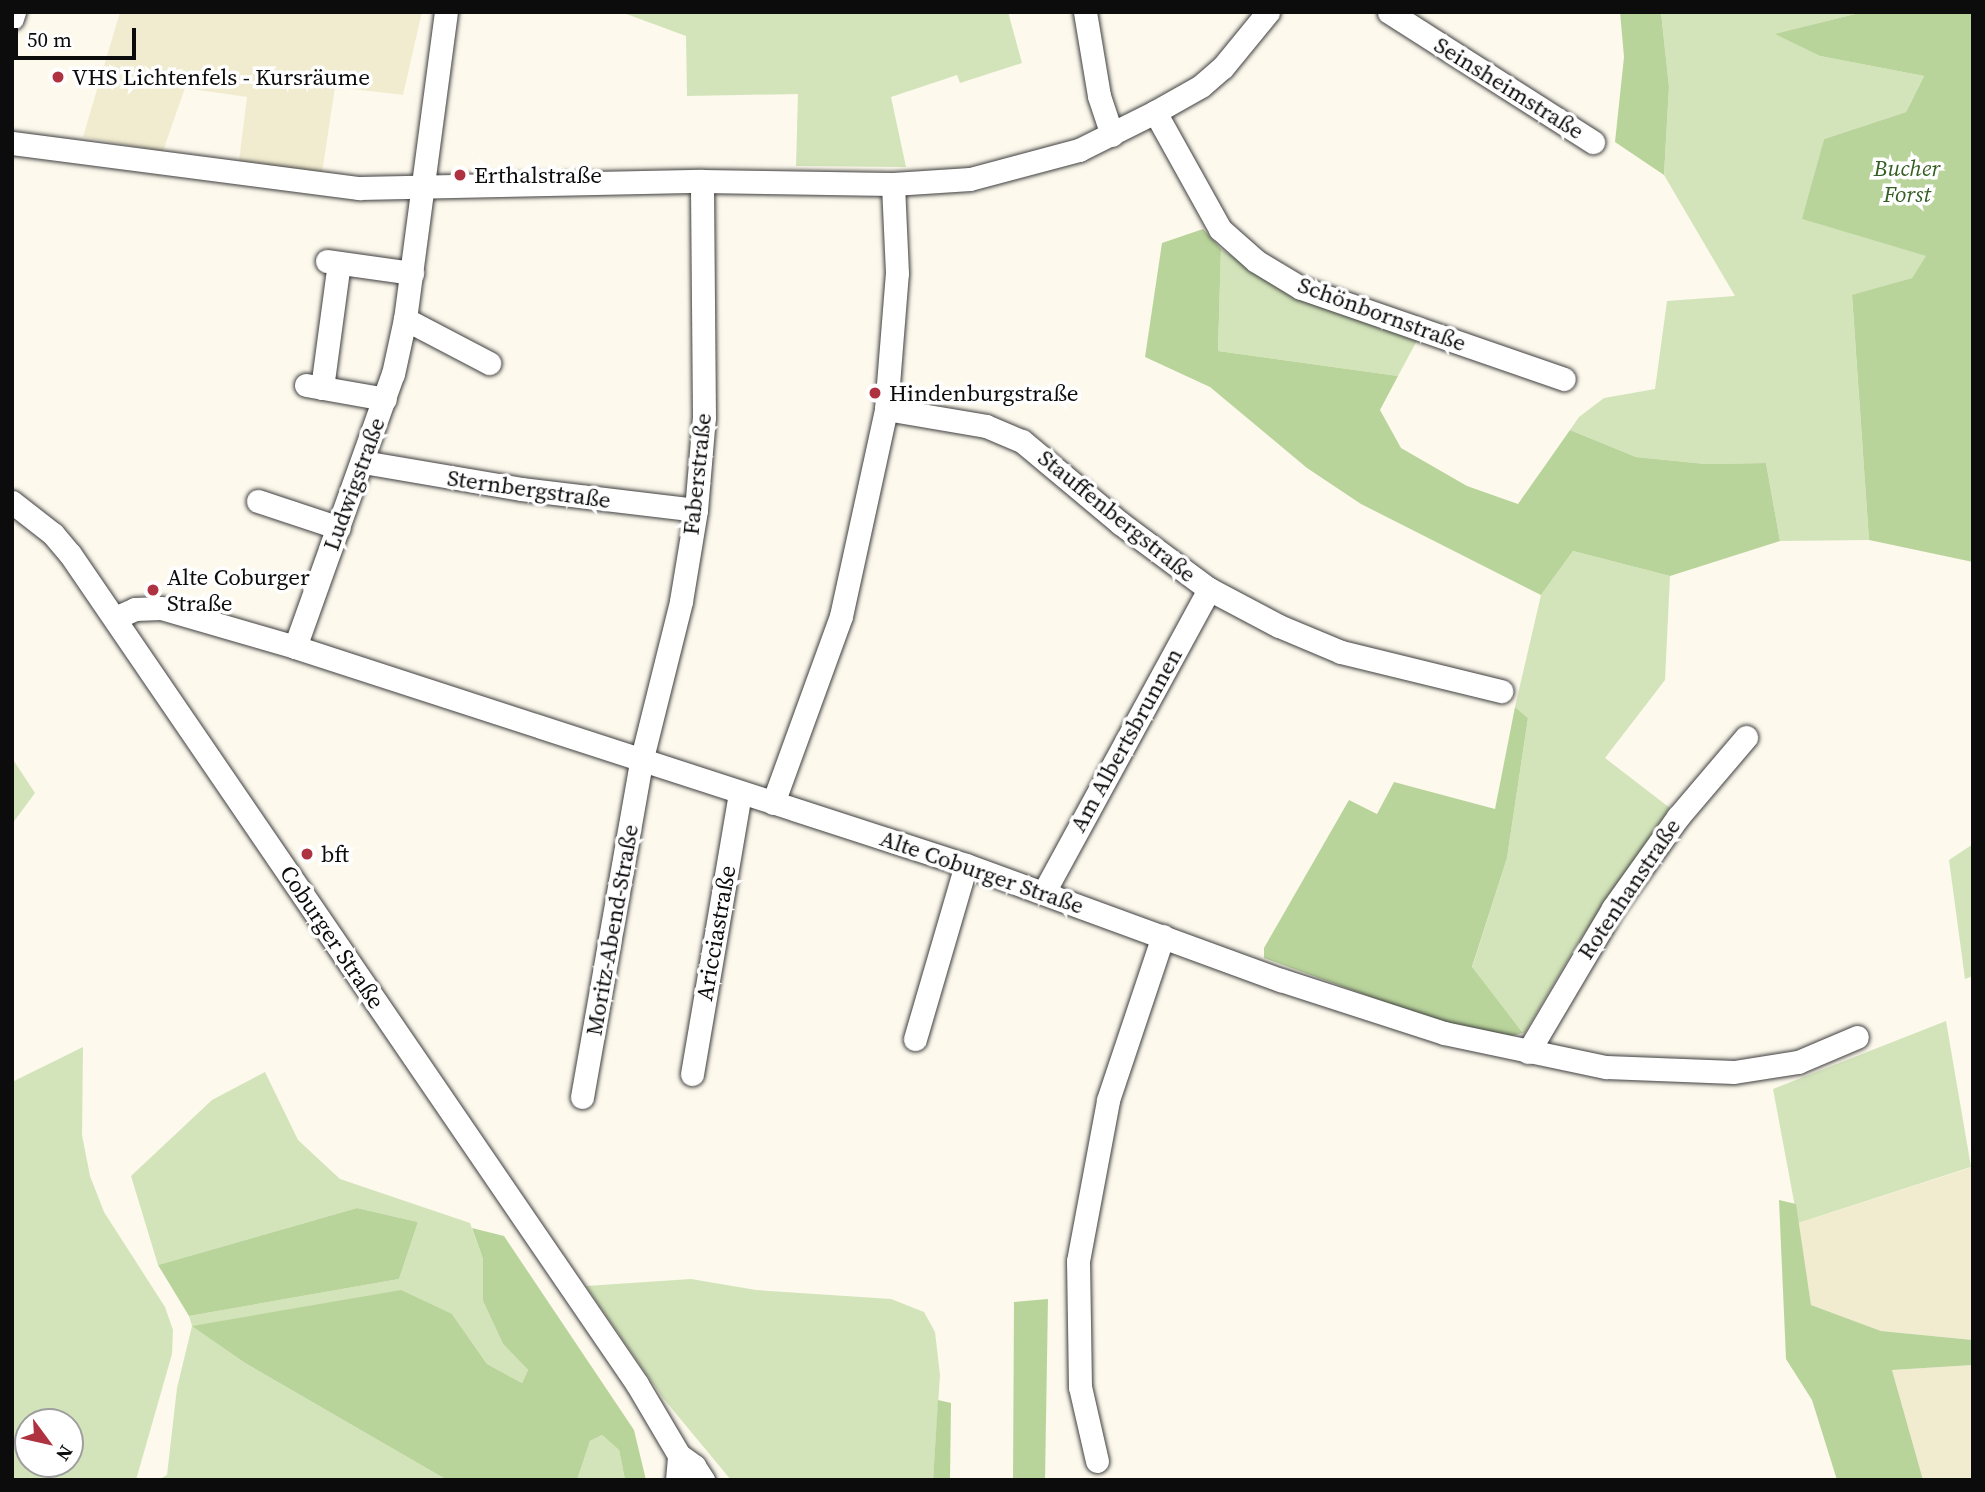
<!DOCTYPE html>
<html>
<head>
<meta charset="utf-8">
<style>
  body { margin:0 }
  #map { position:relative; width:1985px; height:1492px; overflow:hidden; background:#fdf9ed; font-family:"Source Serif 4",serif }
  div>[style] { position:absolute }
  .farmland>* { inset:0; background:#f1ecd0 }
  .green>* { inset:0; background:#d3e4ba }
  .forest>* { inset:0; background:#b9d49b }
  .roads { filter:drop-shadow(0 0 2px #3f3f3f) drop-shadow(0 0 2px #3f3f3f) }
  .minor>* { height:23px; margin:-11.5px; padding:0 11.5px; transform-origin:11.5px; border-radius:11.5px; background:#fff }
  .dots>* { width:19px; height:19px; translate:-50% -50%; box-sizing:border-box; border:4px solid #fff; border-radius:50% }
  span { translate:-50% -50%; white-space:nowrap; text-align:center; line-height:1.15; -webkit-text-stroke:7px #fff; paint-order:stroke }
  .poi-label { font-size:23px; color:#0c0c0c }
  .left { translate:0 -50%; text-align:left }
  .street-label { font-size:23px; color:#0c0c0c }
  .park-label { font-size:23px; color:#345e23; font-style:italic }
  .frame { position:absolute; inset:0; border:14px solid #0c0c0c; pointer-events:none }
  .north { position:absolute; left:14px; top:1408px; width:70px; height:70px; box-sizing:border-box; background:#fff; border:2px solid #9e9e9e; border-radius:50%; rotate:123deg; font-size:19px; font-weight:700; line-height:28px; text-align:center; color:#0c0c0c }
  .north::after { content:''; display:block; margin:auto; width:24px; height:32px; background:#af3241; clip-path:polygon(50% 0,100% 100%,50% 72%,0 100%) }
  .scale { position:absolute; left:14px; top:28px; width:122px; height:32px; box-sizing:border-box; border:4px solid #0c0c0c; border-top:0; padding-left:9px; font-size:21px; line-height:24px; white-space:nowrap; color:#0c0c0c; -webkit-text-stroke:5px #fff; paint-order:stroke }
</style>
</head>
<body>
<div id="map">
  <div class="farmland">
    <div style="clip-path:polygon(120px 12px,422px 12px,403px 95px,335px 87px,322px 173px,239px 161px,247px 97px,185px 88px,163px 151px,83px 137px)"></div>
    <div style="clip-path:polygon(1973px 1167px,1973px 1340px,1881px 1331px,1811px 1305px,1798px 1223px)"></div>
    <div style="clip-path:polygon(1973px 1365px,1973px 1480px,1923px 1480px,1892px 1370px)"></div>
  </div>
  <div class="green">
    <div style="clip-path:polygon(621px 12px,1008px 12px,1022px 63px,960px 83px,957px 75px,891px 97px,906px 167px,796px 166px,798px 94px,687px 96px,686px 36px)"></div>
    <div style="clip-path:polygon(1661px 12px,1863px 12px,1777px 34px,1820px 56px,1924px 76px,1906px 112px,1824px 139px,1803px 219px,1927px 256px,1912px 278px,1852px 296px,1869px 540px,1780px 541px,1766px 463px,1706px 464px,1636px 457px,1570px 430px,1579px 417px,1604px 398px,1655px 389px,1667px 301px,1735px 296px,1664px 175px,1669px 87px)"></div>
    <div style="clip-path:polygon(1221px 249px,1290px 294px,1420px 335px,1398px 376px,1218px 351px)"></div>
    <div style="clip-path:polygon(1573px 551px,1670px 576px,1665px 680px,1605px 758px,1670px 808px,1581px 938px,1524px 1034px,1472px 968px,1507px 858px,1528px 718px,1515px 707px,1541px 595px)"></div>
    <div style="clip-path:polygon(12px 758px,35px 793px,12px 824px)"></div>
    <div style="clip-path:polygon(1973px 844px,1973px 976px,1965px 979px,1949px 860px)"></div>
    <div style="clip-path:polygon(1946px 1021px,1971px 1167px,1798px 1223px,1773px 1089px)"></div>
    <div style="clip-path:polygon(evenodd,83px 1047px,82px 1135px,90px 1176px,104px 1212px,165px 1307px,173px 1330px,172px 1354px,136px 1480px,12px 1480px,12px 1082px,83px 1047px,28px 1422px,70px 1422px,70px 1464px,28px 1464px,28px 1422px)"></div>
    <div style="clip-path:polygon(265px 1072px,298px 1140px,340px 1179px,470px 1223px,483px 1259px,483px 1301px,503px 1344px,528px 1370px,522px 1383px,487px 1364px,452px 1314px,193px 1326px,245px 1363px,447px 1480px,158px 1480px,167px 1475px,177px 1388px,192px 1326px,189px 1316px,399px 1279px,418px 1222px,357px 1208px,158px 1265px,131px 1176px,212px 1100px)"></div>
    <div style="clip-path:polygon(691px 1279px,756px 1290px,891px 1299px,924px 1312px,935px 1332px,940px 1375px,933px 1480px,731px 1480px,663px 1398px,586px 1286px)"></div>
    <div style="clip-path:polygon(602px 1435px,619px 1450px,625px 1480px,577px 1480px,590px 1441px)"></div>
  </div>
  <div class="forest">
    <div style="clip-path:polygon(1620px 12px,1661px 12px,1669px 87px,1664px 175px,1615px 142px,1624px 57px)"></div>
    <div style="clip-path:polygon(1863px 12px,1973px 12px,1973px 562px,1869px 540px,1852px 295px,1912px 278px,1926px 256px,1802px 219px,1824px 139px,1906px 112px,1924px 76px,1820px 56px,1775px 34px)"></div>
    <div style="clip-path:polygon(1203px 229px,1221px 249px,1218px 351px,1398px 376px,1380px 410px,1401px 448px,1467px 486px,1518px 504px,1570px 430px,1636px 457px,1706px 464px,1766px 463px,1780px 541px,1670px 576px,1573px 551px,1541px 595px,1361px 504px,1307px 468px,1210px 387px,1145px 357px,1162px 243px)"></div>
    <div style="clip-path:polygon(1515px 707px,1528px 718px,1507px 858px,1472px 967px,1523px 1033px,1503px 1038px,1435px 1020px,1264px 958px,1264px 948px,1349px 800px,1377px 814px,1394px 782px,1495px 809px)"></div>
    <div style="clip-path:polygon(1779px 1200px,1796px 1204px,1811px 1305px,1881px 1331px,1973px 1340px,1973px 1365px,1892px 1370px,1923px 1480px,1837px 1480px,1812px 1400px,1786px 1359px)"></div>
    <div style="clip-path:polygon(357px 1208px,418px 1222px,399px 1279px,189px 1316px,158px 1265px)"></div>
    <div style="clip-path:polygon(472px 1228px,504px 1236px,634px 1430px,646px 1480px,625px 1480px,619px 1450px,602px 1435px,590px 1441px,577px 1480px,447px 1480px,245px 1363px,192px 1326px,401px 1290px,452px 1314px,487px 1364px,522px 1383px,528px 1370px,503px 1344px,483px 1301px,483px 1259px)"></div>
    <div style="clip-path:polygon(1048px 1299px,1045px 1480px,1013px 1480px,1014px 1302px)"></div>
    <div style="clip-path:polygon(938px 1400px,951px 1403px,950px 1480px,933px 1480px)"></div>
  </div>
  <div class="roads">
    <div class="minor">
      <div style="left:1085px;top:12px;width:85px;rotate:80.5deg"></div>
      <div style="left:1099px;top:96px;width:41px;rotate:71.6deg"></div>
      <div style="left:1389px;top:12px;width:242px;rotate:32.5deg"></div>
      <div style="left:12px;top:18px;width:6px;rotate:-72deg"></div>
      <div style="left:1155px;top:112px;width:134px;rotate:60.9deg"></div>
      <div style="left:1220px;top:229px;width:48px;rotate:41.6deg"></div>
      <div style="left:1256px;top:261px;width:52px;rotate:31deg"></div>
      <div style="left:1301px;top:288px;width:278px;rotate:19.1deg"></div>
      <div style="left:12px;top:143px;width:350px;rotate:7.4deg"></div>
      <div style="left:359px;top:188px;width:343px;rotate:-1.2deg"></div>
      <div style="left:702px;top:181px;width:191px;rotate:0.9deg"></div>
      <div style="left:893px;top:184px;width:77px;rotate:-3.7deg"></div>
      <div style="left:970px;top:179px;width:113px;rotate:-14.9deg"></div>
      <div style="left:1079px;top:150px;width:85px;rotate:-26.6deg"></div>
      <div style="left:1155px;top:112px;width:53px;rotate:-29.5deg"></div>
      <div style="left:1201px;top:86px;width:29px;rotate:-41deg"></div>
      <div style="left:1223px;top:67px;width:71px;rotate:-50.7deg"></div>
      <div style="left:327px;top:261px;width:86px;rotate:8deg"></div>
      <div style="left:405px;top:319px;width:95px;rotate:27.6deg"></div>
      <div style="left:306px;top:385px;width:80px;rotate:10deg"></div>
      <div style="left:322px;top:388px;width:126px;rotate:-82.3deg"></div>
      <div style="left:886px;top:409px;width:101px;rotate:9.6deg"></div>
      <div style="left:986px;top:426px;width:39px;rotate:23deg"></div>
      <div style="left:1022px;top:441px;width:128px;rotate:39.9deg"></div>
      <div style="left:1120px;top:523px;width:111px;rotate:36.6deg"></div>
      <div style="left:1209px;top:589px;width:79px;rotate:27.9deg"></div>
      <div style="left:1279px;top:626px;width:67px;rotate:22.8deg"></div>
      <div style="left:1341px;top:652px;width:165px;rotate:13.7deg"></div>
      <div style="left:363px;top:462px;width:160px;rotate:9.7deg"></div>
      <div style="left:521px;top:489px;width:176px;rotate:6.8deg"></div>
      <div style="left:258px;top:501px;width:85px;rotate:18.4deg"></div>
      <div style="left:12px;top:502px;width:52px;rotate:38deg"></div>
      <div style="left:53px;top:534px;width:26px;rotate:50deg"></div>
      <div style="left:70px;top:554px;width:1005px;rotate:55.66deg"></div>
      <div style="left:637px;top:1384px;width:82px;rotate:59.4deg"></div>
      <div style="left:679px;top:1455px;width:19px;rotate:36deg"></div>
      <div style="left:694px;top:1466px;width:17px;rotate:57deg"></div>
      <div style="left:115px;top:618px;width:22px;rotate:-24deg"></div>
      <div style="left:135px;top:609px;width:26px;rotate:-2deg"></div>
      <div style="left:161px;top:608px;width:140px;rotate:16.2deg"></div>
      <div style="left:295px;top:647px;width:706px;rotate:18deg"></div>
      <div style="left:966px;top:865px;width:335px;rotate:20.1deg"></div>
      <div style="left:1281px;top:980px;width:171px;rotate:18deg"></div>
      <div style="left:1444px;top:1033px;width:166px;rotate:11.9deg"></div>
      <div style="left:1606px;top:1067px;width:128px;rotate:2.2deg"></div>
      <div style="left:1734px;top:1072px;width:65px;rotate:-8.9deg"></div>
      <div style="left:1798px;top:1062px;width:64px;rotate:-23deg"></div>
      <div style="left:295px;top:647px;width:290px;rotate:-70.3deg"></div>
      <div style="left:393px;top:374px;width:56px;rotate:-77.7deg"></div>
      <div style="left:405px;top:319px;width:310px;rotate:-82.4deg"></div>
      <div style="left:773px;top:803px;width:199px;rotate:-70deg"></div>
      <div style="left:841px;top:616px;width:212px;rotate:-77.7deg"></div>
      <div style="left:886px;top:409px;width:136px;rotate:-85.4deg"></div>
      <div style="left:897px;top:273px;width:89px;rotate:-92.6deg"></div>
      <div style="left:1044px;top:892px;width:345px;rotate:-61.4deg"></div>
      <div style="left:915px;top:1039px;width:181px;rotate:-73.7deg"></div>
      <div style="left:1528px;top:1052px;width:167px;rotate:-59.4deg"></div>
      <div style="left:1613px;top:908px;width:112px;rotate:-54.5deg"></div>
      <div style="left:1678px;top:817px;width:105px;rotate:-49.6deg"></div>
      <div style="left:692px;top:1074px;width:285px;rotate:-80.3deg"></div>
      <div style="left:582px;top:1097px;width:340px;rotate:-80deg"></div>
      <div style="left:641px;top:762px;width:166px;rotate:-76deg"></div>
      <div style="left:681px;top:601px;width:92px;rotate:-80.6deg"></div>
      <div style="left:696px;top:510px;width:93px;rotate:-85.1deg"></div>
      <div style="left:704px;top:417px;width:236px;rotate:-90.5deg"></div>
      <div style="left:1097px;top:1461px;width:76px;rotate:-102.9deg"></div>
      <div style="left:1080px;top:1387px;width:126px;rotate:-90.9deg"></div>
      <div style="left:1078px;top:1261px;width:164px;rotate:-79.4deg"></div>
      <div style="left:1108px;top:1100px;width:173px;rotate:-71.5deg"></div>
      <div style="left:677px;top:1480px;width:25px;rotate:-85deg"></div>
    </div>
  </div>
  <div class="dots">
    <div style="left:58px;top:77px;background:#af3241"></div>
    <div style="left:460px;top:175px;background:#af3241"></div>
    <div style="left:875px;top:393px;background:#af3241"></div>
    <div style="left:153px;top:590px;background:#af3241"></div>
    <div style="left:307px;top:854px;background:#af3241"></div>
  </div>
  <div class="poi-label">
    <span class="left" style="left:72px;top:77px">VHS Lichtenfels - Kursräume</span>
    <span class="left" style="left:474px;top:175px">Erthalstraße</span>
    <span class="left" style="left:889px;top:393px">Hindenburgstraße</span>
    <span class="left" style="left:167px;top:590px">Alte Coburger<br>Straße</span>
    <span class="left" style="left:321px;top:854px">bft</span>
  </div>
  <div class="street-label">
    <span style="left:1509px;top:88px;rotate:32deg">Seinsheimstraße</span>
    <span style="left:1382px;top:314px;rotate:20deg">Schönbornstraße</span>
    <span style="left:697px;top:474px;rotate:-84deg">Faberstraße</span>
    <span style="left:354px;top:484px;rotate:-70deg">Ludwigstraße</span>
    <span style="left:529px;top:489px;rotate:8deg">Sternbergstraße</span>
    <span style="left:1117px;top:516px;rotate:39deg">Stauffenbergstraße</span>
    <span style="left:1126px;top:740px;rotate:-61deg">Am Albertsbrunnen</span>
    <span style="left:982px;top:872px;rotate:19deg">Alte Coburger Straße</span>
    <span style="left:1629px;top:889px;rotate:-56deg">Rotenhanstraße</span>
    <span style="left:612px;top:930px;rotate:-80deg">Moritz-Abend-Straße</span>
    <span style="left:716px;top:933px;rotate:-80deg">Aricciastraße</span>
    <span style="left:332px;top:937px;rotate:56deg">Coburger Straße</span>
  </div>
  <div class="park-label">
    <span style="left:1907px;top:181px">Bucher<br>Forst</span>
  </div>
  <div class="frame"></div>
  <div class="north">N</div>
  <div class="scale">50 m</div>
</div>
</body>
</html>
